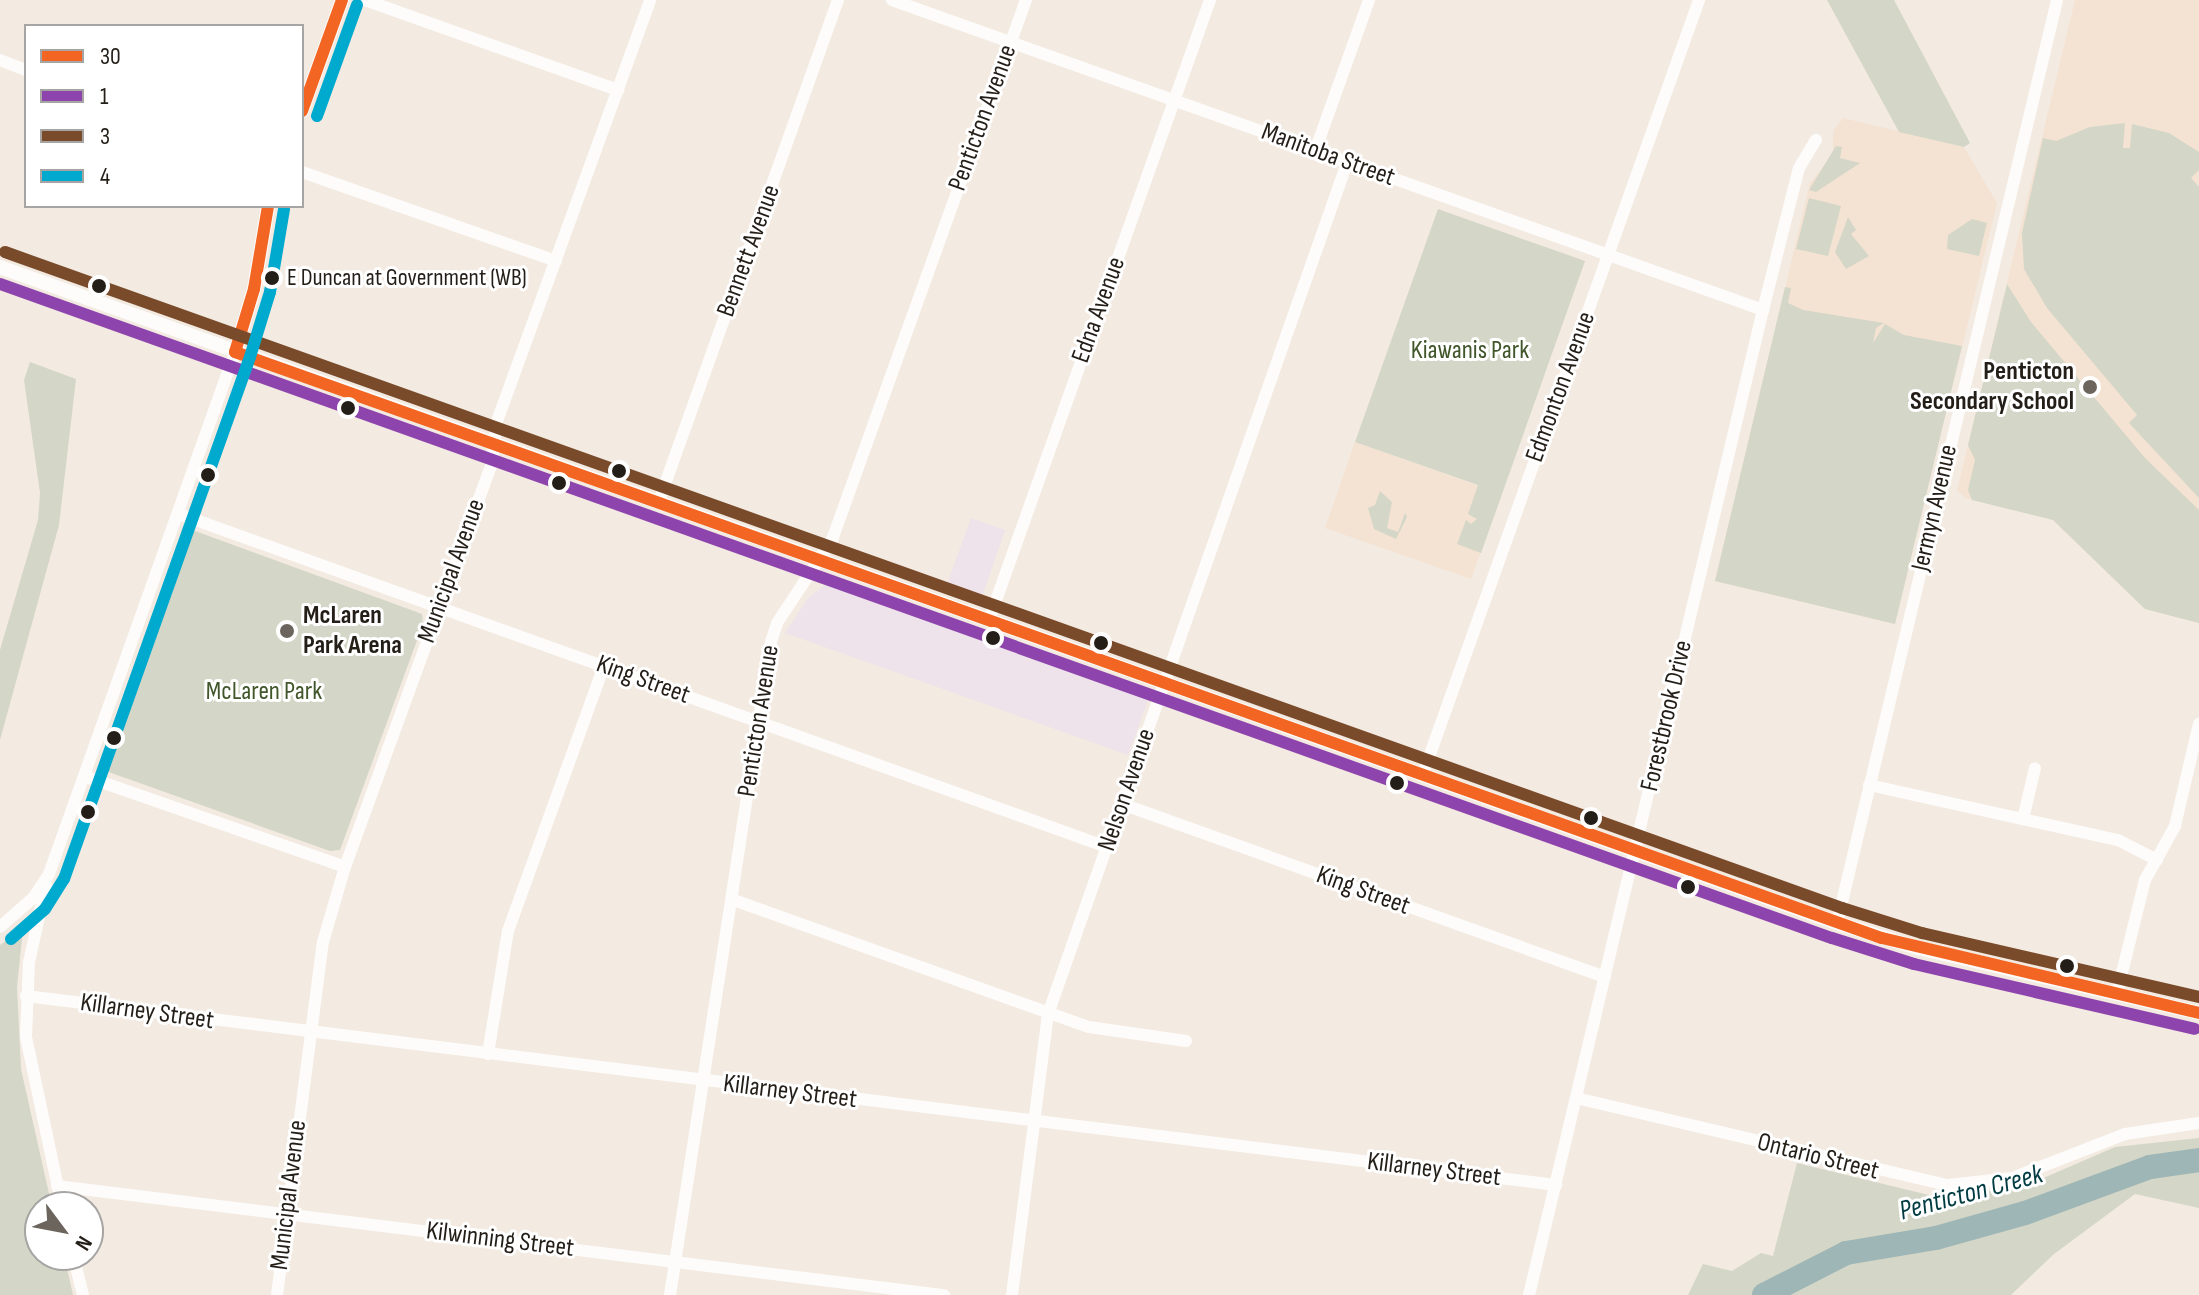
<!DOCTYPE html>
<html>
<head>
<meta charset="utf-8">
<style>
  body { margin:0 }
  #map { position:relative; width:2199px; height:1295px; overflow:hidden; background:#f3eae1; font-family:"Sofia Sans Condensed",sans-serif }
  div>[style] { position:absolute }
  .commercial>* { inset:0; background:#eee3ea }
  .built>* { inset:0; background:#f4e3d3 }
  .green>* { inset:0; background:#d4d6c7 }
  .river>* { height:24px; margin:-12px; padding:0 12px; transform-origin:12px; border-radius:12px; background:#9fb6b6 }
  .minor>* { height:12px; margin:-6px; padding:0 6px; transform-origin:6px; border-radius:6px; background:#fdfcfa }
  .tertiary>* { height:14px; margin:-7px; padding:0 7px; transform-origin:7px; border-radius:7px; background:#fdfcfa }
  .bus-1>* { height:12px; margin:-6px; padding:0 6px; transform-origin:6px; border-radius:6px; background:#f26522 }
  .bus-2>* { height:12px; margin:-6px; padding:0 6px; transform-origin:6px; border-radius:6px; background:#8e44ad }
  .bus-3>* { height:12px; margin:-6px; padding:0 6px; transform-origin:6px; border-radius:6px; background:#7a4b2a }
  .bus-4>* { height:12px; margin:-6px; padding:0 6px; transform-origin:6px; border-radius:6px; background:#00a9ce }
  .dots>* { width:22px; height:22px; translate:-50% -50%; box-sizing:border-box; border:4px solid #fff; border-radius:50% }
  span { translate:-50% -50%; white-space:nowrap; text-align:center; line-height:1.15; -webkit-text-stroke:6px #fff; paint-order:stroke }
  .bus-label { font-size:24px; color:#241e18 }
  .left { translate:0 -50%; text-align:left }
  .street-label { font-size:26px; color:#241e18 }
  .park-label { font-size:26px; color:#41562a }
  .poi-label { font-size:26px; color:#241e18; font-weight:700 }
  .right { translate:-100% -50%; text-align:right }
  .water-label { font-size:28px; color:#003c42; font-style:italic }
  .legend { position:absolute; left:24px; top:24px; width:280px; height:184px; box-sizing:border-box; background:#fff; border:2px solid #a7a5a3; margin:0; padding:10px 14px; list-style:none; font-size:24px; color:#241e18 }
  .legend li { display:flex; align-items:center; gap:16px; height:40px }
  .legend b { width:40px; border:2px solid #a7a5a3 }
  .north { position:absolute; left:24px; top:1191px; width:80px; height:80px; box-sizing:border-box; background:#fff; border:2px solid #a7a5a3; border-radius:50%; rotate:122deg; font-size:22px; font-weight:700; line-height:32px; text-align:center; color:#241e18 }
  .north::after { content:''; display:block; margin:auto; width:28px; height:36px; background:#6c655e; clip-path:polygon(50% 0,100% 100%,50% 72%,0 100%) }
</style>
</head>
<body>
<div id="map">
  <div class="commercial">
    <div style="clip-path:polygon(971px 518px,1005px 530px,981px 600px,946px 587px)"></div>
    <div style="clip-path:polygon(830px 581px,1143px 693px,1149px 698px,1128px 755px,785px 633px,808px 598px)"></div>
  </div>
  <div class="built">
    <div style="clip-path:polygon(2075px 0,2199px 0,2199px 623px,2145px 609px,2053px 520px,1966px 498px,1957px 491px)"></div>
    <div style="clip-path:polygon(1843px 118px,1964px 147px,1997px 203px,1895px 624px,1715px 581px,1810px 183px,1833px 154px,1833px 131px)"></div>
    <div style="clip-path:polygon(1355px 442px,1502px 494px,1471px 579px,1325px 528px)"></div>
  </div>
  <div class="green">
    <div style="clip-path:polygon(1827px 0,1894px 0,1970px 143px,1964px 147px,1899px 132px)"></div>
    <div style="clip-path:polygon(2125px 123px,2123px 148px,2130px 148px,2132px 124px,2169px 133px,2199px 152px,2199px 170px,2191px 178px,2199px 187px,2199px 498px,2129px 423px,2137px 415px,2047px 308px,2024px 269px,2022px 233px,2043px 138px,2056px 141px,2090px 127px)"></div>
    <div style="clip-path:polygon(1836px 146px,1842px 147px,1840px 158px,1860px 163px,1816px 192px,1809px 190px)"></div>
    <div style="clip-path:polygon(1809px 198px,1841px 206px,1828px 256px,1796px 249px)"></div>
    <div style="clip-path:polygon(1438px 209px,1585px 261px,1481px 553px,1457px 544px,1466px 520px,1471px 524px,1477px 519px,1468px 514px,1478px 485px,1355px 442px)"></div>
    <div style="clip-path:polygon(1848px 217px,1856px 230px,1851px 234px,1869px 256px,1846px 269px,1835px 252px)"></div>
    <div style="clip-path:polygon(1972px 219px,1987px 223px,1979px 256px,1947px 249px,1948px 235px)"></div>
    <div style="clip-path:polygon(2007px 284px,2031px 322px,2145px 458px,2199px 510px,2199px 623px,2145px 609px,2053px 520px,1972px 500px,1968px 490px,1975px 460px,1968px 445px)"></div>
    <div style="clip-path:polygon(1785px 287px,1791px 288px,1788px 303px,1803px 310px,1884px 323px,1876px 328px,1873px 343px,1885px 324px,1904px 335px,1962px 346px,1895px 624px,1715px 581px)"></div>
    <div style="clip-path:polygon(30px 362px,76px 379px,59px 525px,0 740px,0 650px,38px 520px,40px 493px,24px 380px)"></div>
    <div style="clip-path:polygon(1380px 491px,1392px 502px,1387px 528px,1398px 532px,1405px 513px,1407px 517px,1396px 539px,1374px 529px,1368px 508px,1375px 505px)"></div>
    <div style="clip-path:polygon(195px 531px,422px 614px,423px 624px,340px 850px,330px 851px,103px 770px,187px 532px)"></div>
    <div style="clip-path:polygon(23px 929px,17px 987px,21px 1069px,52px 1207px,40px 1207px,40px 1255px,64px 1255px,73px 1295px,0 1295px,0 945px)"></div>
    <div style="clip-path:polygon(2199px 1138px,2199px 1208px,2135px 1194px,2054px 1254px,2011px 1295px,1688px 1295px,1703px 1264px,1732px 1271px,1761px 1253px,1773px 1256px,1797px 1163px,1937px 1197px,1969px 1195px,2032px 1183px,2115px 1147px)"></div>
  </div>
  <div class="river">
    <div style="left:1764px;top:1295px;width:92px;rotate:-27.1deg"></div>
    <div style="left:1846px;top:1253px;width:91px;rotate:-9.5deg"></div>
    <div style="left:1936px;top:1238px;width:92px;rotate:-15.7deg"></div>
    <div style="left:2025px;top:1213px;width:133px;rotate:-20.2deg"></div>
    <div style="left:2150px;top:1167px;width:49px;rotate:-8.1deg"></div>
  </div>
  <div class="minor">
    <div style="left:365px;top:0;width:269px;rotate:19.6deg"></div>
    <div style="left:892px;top:0;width:925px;rotate:19.59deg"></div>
    <div style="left:0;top:60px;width:28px;rotate:21deg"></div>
    <div style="left:1315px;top:151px;width:160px;rotate:-70.3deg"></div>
    <div style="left:302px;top:172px;width:269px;rotate:19.3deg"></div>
    <div style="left:659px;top:501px;width:532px;rotate:-70.34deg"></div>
    <div style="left:179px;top:514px;width:986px;rotate:19.74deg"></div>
    <div style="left:989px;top:620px;width:658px;rotate:-70.38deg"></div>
    <div style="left:1423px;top:774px;width:822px;rotate:-70.37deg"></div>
    <div style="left:84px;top:776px;width:276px;rotate:19.2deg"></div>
    <div style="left:1869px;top:785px;width:255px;rotate:12.5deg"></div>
    <div style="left:2118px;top:840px;width:44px;rotate:27.1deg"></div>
    <div style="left:1122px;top:804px;width:513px;rotate:19.71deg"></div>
    <div style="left:2023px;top:819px;width:52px;rotate:-76.8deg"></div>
    <div style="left:46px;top:885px;width:79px;rotate:102.4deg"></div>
    <div style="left:29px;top:962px;width:75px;rotate:92.3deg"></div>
    <div style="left:26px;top:1037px;width:174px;rotate:78deg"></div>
    <div style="left:731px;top:899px;width:380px;rotate:19.7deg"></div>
    <div style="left:1089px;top:1027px;width:98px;rotate:8.2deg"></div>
    <div style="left:1837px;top:923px;width:949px;rotate:-76.59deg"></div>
    <div style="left:0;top:927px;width:44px;rotate:-41.3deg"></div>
    <div style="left:33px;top:898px;width:29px;rotate:-56deg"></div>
    <div style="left:49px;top:874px;width:554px;rotate:-70.39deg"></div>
    <div style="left:2117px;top:993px;width:116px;rotate:-76.1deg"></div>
    <div style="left:2145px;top:880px;width:62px;rotate:-60.9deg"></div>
    <div style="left:2175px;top:826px;width:105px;rotate:-76.8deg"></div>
    <div style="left:26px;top:996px;width:1542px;rotate:7.04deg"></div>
    <div style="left:488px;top:1054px;width:125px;rotate:-80.8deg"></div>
    <div style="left:508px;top:931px;width:282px;rotate:-70.1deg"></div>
    <div style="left:1576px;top:1098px;width:382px;rotate:13.2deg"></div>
    <div style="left:1948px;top:1185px;width:64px;rotate:-6.2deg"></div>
    <div style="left:2012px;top:1178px;width:121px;rotate:-21.3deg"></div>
    <div style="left:2125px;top:1134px;width:75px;rotate:-8.5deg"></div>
    <div style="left:57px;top:1186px;width:894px;rotate:7.01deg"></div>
    <div style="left:73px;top:1255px;width:41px;rotate:76deg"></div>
    <div style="left:277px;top:1295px;width:356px;rotate:-82.6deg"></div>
    <div style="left:323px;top:942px;width:78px;rotate:-73.7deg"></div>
    <div style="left:345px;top:867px;width:429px;rotate:-70deg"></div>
    <div style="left:492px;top:464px;width:40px;rotate:-84.3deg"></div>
    <div style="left:496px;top:424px;width:451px;rotate:-70deg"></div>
    <div style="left:670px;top:1295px;width:661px;rotate:-81.21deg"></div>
    <div style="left:771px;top:642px;width:20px;rotate:-72deg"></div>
    <div style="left:777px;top:623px;width:100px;rotate:-56.5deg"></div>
    <div style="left:832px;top:540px;width:574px;rotate:-70.24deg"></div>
    <div style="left:1012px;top:1295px;width:283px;rotate:-82.7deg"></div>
    <div style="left:1048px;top:1014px;width:902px;rotate:-70.64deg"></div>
    <div style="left:1529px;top:1295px;width:1012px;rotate:-76.64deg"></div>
    <div style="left:1763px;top:310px;width:146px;rotate:-75.8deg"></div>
    <div style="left:1799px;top:168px;width:33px;rotate:-59deg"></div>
  </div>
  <div class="tertiary">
    <div style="left:302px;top:111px;width:118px;rotate:-70.2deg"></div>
    <div style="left:0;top:267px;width:1951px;rotate:19.65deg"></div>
    <div style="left:1837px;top:923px;width:85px;rotate:17.2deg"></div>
    <div style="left:1918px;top:948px;width:288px;rotate:13deg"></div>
    <div style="left:235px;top:352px;width:66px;rotate:-73.2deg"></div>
    <div style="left:254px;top:289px;width:84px;rotate:-80.4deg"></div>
  </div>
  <div class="bus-1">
    <div style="left:302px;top:111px;width:118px;rotate:-70.2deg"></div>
    <div style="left:235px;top:352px;width:1748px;rotate:19.59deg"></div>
    <div style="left:1882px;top:938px;width:326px;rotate:13.3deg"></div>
    <div style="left:235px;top:352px;width:66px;rotate:-73.2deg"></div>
    <div style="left:254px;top:289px;width:84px;rotate:-80.4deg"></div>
  </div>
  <div class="bus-2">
    <div style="left:0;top:284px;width:1945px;rotate:19.65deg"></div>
    <div style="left:1832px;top:938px;width:86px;rotate:17.6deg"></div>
    <div style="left:1914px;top:964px;width:288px;rotate:13deg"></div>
  </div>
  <div class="bus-3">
    <div style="left:5px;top:252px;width:1951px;rotate:19.65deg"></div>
    <div style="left:1842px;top:908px;width:84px;rotate:17.4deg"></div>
    <div style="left:1922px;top:933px;width:284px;rotate:13deg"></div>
  </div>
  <div class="bus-4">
    <div style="left:317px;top:116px;width:118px;rotate:-70.2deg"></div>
    <div style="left:11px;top:939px;width:45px;rotate:-41.4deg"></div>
    <div style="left:45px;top:909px;width:36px;rotate:-58deg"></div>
    <div style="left:64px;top:879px;width:554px;rotate:-70.39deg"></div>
    <div style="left:250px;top:357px;width:68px;rotate:-72.9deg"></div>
    <div style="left:270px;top:292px;width:84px;rotate:-80.4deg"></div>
  </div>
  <div class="dots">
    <div style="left:272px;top:278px;background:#241e18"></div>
    <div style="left:99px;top:286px;background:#241e18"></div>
    <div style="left:2090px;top:387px;background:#6c655e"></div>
    <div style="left:348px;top:408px;background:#241e18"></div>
    <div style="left:619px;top:471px;background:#241e18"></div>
    <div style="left:208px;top:475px;background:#241e18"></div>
    <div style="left:559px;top:483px;background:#241e18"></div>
    <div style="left:287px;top:631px;background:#6c655e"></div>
    <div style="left:993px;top:638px;background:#241e18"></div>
    <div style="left:1101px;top:643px;background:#241e18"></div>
    <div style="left:114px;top:738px;background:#241e18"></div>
    <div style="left:1397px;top:783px;background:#241e18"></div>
    <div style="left:88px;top:812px;background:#241e18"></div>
    <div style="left:1591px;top:818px;background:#241e18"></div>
    <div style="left:1688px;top:887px;background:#241e18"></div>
    <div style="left:2067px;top:966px;background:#241e18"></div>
  </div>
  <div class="bus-label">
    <span class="left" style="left:287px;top:278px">E Duncan at Government (WB)</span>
  </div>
  <div class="street-label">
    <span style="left:983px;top:118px;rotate:-70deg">Penticton Avenue</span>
    <span style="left:1328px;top:155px;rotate:20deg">Manitoba Street</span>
    <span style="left:749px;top:251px;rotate:-70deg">Bennett Avenue</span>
    <span style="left:1099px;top:310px;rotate:-70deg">Edna Avenue</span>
    <span style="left:1561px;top:387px;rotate:-70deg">Edmonton Avenue</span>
    <span style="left:1935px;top:508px;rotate:-77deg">Jermyn Avenue</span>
    <span style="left:452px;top:571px;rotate:-70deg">Municipal Avenue</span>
    <span style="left:643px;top:680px;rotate:20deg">King Street</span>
    <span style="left:1667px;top:716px;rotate:-77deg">Forestbrook Drive</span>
    <span style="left:759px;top:721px;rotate:-81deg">Penticton Avenue</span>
    <span style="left:1127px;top:790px;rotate:-71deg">Nelson Avenue</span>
    <span style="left:1363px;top:891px;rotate:20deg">King Street</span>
    <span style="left:147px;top:1012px;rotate:8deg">Killarney Street</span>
    <span style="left:790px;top:1092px;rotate:7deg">Killarney Street</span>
    <span style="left:1818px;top:1157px;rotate:14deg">Ontario Street</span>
    <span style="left:1434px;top:1170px;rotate:7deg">Killarney Street</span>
    <span style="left:289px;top:1195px;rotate:-83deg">Municipal Avenue</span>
    <span style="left:500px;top:1240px;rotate:7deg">Kilwinning Street</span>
  </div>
  <div class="park-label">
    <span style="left:1470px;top:351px">Kiawanis Park</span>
    <span style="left:264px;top:692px">McLaren Park</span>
  </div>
  <div class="poi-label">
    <span class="right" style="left:2074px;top:387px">Penticton<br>Secondary School</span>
    <span class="left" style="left:303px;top:631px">McLaren<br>Park Arena</span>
  </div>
  <div class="water-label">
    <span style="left:1971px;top:1193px;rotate:-15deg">Penticton Creek</span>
  </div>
  <ul class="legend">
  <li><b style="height:10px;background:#f26522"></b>30</li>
  <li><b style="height:10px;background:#8e44ad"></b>1</li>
  <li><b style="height:10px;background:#7a4b2a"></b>3</li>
  <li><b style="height:10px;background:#00a9ce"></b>4</li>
  </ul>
  <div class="north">N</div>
</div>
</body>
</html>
